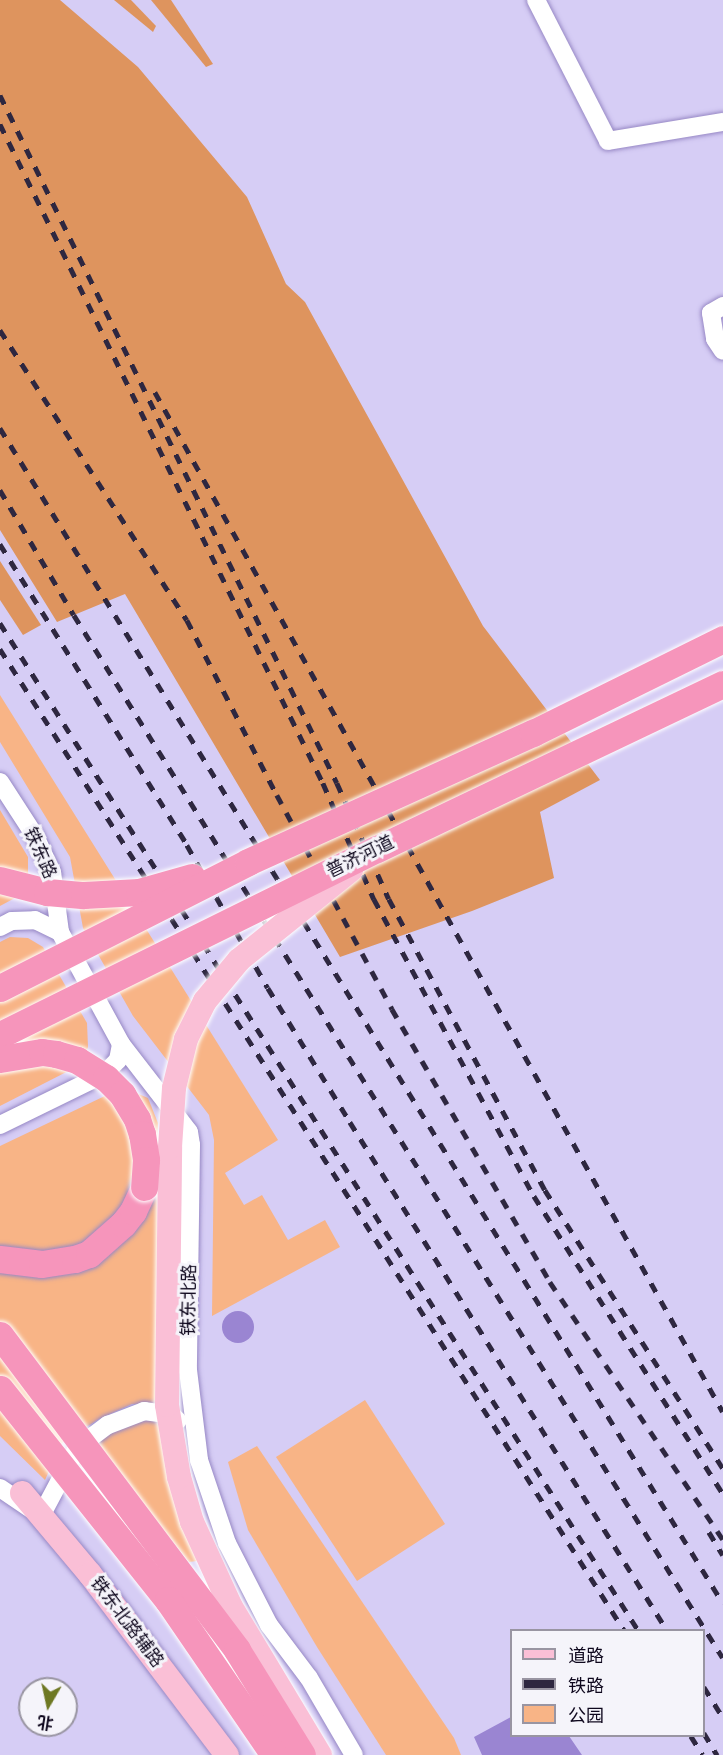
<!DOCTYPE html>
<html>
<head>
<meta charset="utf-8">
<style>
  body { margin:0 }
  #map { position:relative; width:723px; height:1755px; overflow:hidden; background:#d6cdf5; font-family:"Archivo Narrow","Noto Sans SC",sans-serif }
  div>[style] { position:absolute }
  .green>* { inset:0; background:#f8b486 }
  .forest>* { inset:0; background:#de945e }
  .water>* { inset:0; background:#9a85d2 }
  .round { border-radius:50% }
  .roads { filter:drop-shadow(0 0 2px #9788c5) drop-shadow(0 0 2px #9788c5) }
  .minor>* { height:18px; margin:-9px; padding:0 9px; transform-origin:9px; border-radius:9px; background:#fff }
  .major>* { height:24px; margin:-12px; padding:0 12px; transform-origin:12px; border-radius:12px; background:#fabfd6 }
  .highway>* { height:27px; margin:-13.5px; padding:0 13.5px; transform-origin:13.5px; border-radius:13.5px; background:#f695bb }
  .rail>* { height:4.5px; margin-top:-2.25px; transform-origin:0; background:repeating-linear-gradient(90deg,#2e2740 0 10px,transparent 0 20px) }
  .bridges { filter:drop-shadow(0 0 2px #fff) drop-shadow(0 0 2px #fff) }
  .major-bridge>* { height:24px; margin:-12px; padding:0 12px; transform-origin:12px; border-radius:12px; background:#fabfd6 }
  .highway-bridge>* { height:27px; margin:-13.5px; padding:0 13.5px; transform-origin:13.5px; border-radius:13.5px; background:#f695bb }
  span { translate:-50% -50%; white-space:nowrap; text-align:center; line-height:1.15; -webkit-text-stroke:6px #f5f4fa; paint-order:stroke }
  .street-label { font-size:18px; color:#0e071d }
  .legend { position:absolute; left:510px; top:1629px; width:195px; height:108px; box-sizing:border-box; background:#f5f4fa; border:2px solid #9995a2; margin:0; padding:8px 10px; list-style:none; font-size:18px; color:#0e071d }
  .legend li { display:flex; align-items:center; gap:12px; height:30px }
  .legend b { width:30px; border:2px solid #9995a2 }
  .north { position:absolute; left:18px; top:1677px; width:60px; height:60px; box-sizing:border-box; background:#f5f4fa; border:2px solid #9995a2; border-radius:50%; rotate:189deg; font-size:16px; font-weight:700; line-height:24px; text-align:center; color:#0e071d }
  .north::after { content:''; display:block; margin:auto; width:21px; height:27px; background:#6e7823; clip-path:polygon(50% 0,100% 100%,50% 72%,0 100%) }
</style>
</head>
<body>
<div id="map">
  <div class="green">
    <div style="clip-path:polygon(0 695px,278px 1140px,225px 1173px,244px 1205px,262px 1195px,288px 1240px,325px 1220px,340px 1247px,212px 1316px,214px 1140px,209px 1115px,133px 1016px,83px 928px,70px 857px,0 742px)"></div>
    <div style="clip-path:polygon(0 810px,28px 857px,28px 891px,0 906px)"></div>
    <div style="clip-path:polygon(10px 937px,28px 938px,43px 947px,87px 1023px,88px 1047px,82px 1064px,0 1106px,0 942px)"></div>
    <div style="clip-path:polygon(129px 1090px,148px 1098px,158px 1123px,156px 1405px,132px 1404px,99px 1419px,62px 1443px,45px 1480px,0 1436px,0 1146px,109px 1094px)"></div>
    <div style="clip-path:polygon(365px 1400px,445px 1524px,357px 1581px,276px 1457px)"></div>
    <div style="clip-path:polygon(157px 1417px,176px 1509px,197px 1561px,189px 1562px,94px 1442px,123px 1425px)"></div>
    <div style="clip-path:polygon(257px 1446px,454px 1738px,461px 1755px,386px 1755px,317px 1647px,248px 1530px,228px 1462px)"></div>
  </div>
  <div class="forest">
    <div style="clip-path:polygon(0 0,60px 0,138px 67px,247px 197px,286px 284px,305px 302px,483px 626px,600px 780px,540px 812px,554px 878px,472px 911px,340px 957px,125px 594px,57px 622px,0 530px)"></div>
    <div style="clip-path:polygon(114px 0,131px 0,156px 26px,153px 32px)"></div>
    <div style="clip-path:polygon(151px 0,171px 0,213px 64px,206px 67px)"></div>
    <div style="clip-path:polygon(0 561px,41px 625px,23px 635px,0 600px)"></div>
  </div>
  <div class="water">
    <div class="round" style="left:222px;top:1311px;width:32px;height:32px"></div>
    <div style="clip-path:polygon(511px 1717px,512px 1736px,569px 1736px,582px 1755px,482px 1755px,474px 1737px)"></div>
  </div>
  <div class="roads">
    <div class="minor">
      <div style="left:536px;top:0;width:158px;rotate:62.9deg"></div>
      <div style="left:608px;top:141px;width:117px;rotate:-9.4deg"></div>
      <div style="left:723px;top:306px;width:14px;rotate:150deg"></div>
      <div style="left:711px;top:313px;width:26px;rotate:81deg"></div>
      <div style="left:715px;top:339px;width:14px;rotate:56deg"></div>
      <div style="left:0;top:782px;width:64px;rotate:57.1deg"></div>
      <div style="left:35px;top:836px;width:40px;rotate:65deg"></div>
      <div style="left:52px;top:872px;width:61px;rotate:82.4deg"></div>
      <div style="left:60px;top:932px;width:128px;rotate:61.4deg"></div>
      <div style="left:121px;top:1044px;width:111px;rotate:52.3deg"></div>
      <div style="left:189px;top:1132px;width:13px;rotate:81deg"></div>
      <div style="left:191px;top:1145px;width:225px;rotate:90.8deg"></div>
      <div style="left:188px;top:1370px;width:91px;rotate:83deg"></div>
      <div style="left:199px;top:1460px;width:88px;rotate:71.4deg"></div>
      <div style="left:227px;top:1543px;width:92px;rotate:62.9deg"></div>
      <div style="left:269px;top:1625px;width:66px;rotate:53deg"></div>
      <div style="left:309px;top:1678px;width:89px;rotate:59.7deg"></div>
      <div style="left:0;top:927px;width:13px;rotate:-27deg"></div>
      <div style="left:12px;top:921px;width:23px;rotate:-2deg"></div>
      <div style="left:35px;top:920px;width:28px;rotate:26deg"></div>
      <div style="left:0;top:1125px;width:116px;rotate:-26.1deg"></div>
      <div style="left:104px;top:1074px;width:20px;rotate:-45deg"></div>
      <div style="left:118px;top:1060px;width:16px;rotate:-79deg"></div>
      <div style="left:0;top:1488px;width:50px;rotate:34.3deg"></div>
      <div style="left:41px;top:1516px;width:77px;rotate:-62.1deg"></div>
      <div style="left:77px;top:1448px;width:39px;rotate:-37deg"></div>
      <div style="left:108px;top:1425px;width:39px;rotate:-21deg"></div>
      <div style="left:144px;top:1411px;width:28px;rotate:8deg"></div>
      <div style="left:172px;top:1415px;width:8px;rotate:45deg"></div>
    </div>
    <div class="major">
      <div style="left:22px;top:1493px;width:106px;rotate:50deg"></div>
      <div style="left:90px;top:1574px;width:227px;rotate:52.9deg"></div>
    </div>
    <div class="highway">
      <div style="left:0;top:1259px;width:42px;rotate:6.8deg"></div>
      <div style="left:42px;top:1264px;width:33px;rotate:-9deg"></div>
      <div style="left:75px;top:1259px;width:15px;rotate:-20deg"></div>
      <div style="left:89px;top:1254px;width:45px;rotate:-41.4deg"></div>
      <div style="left:123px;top:1224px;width:16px;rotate:-52deg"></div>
      <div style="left:133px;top:1211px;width:26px;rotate:-65deg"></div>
    </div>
  </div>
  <div class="rail">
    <div style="left:0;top:95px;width:766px;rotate:63.9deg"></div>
    <div style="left:337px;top:783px;width:127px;rotate:65.9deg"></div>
    <div style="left:389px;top:899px;width:330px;rotate:61.8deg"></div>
    <div style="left:545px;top:1190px;width:330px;rotate:57.4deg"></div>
    <div style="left:0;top:124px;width:734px;rotate:63.89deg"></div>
    <div style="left:323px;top:783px;width:127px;rotate:66.3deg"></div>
    <div style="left:374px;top:899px;width:337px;rotate:61.7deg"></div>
    <div style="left:534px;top:1196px;width:353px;rotate:57.6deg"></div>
    <div style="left:0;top:330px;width:345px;rotate:57.2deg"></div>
    <div style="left:187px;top:620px;width:197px;rotate:62.8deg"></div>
    <div style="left:277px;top:795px;width:243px;rotate:61.7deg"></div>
    <div style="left:392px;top:1009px;width:315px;rotate:59.9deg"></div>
    <div style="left:550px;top:1282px;width:310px;rotate:56.1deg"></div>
    <div style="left:155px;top:392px;width:1167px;rotate:60.89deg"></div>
    <div style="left:0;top:428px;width:1380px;rotate:58.4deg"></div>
    <div style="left:0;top:490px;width:145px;rotate:59.4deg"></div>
    <div style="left:74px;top:615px;width:1228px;rotate:58.11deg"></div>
    <div style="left:0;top:544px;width:354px;rotate:58.1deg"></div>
    <div style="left:187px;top:845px;width:164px;rotate:60.5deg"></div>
    <div style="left:268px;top:988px;width:157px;rotate:58.5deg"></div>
    <div style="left:350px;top:1122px;width:599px;rotate:58.04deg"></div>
    <div style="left:0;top:623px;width:1192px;rotate:57.64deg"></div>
    <div style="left:0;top:649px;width:1163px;rotate:57.54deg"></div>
    <div style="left:709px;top:1532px;width:27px;rotate:59deg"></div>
    <div style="left:704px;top:1687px;width:36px;rotate:58deg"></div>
    <div style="left:704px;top:1733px;width:26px;rotate:59deg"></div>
    <div style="left:691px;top:1736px;width:22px;rotate:58deg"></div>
  </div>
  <div class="bridges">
    <div class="major-bridge">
      <div style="left:320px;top:1755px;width:173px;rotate:-121deg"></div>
      <div style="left:231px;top:1607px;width:94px;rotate:-114.6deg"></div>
      <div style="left:192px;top:1522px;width:47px;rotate:-106.1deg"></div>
      <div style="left:179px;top:1477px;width:73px;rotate:-99.5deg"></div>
      <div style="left:167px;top:1405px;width:258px;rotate:-89.3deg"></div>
      <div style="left:170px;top:1147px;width:59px;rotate:-86.1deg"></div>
      <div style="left:174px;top:1088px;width:50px;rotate:-76.2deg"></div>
      <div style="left:186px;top:1039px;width:42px;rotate:-63.4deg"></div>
      <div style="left:205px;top:1001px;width:53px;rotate:-50.3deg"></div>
      <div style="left:239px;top:960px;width:144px;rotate:-38.8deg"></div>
    </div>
    <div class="highway-bridge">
      <div style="left:0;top:880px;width:49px;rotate:14.3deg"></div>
      <div style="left:47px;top:892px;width:37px;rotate:5deg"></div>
      <div style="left:84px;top:895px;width:55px;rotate:-3.1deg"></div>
      <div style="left:139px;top:892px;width:55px;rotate:-15.8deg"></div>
      <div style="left:0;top:988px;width:278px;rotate:-26.9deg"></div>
      <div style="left:248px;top:862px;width:313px;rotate:-24.4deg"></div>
      <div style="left:533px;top:733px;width:212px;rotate:-26.3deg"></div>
      <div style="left:0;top:1035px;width:420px;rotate:-26.3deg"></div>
      <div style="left:377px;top:849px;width:383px;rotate:-25.5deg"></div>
      <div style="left:0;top:1059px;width:43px;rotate:-9.5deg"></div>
      <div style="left:42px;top:1052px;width:14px;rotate:8deg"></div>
      <div style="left:56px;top:1054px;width:22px;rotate:16deg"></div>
      <div style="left:77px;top:1060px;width:34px;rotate:32deg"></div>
      <div style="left:106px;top:1078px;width:23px;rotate:45deg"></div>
      <div style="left:122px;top:1094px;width:29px;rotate:59deg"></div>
      <div style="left:137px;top:1119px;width:16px;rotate:72deg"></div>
      <div style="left:142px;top:1134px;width:26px;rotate:81deg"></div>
      <div style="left:146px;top:1160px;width:27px;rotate:94deg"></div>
      <div style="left:0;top:1335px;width:394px;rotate:53deg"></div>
      <div style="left:237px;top:1650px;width:123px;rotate:58.2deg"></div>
      <div style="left:0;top:1389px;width:270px;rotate:51.5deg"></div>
      <div style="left:168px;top:1600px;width:188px;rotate:55.6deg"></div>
    </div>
  </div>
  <div class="street-label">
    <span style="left:40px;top:853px;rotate:66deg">铁东路</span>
    <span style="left:360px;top:857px;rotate:-26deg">普济河道</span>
    <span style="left:189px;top:1300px;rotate:-89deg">铁东北路</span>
    <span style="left:127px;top:1622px;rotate:53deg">铁东北路辅路</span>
  </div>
  <ul class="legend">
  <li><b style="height:8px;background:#fabfd6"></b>道路</li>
  <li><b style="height:8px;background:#2e2740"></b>铁路</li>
  <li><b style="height:16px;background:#f8b486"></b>公园</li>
  </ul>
  <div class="north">北</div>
</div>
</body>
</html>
